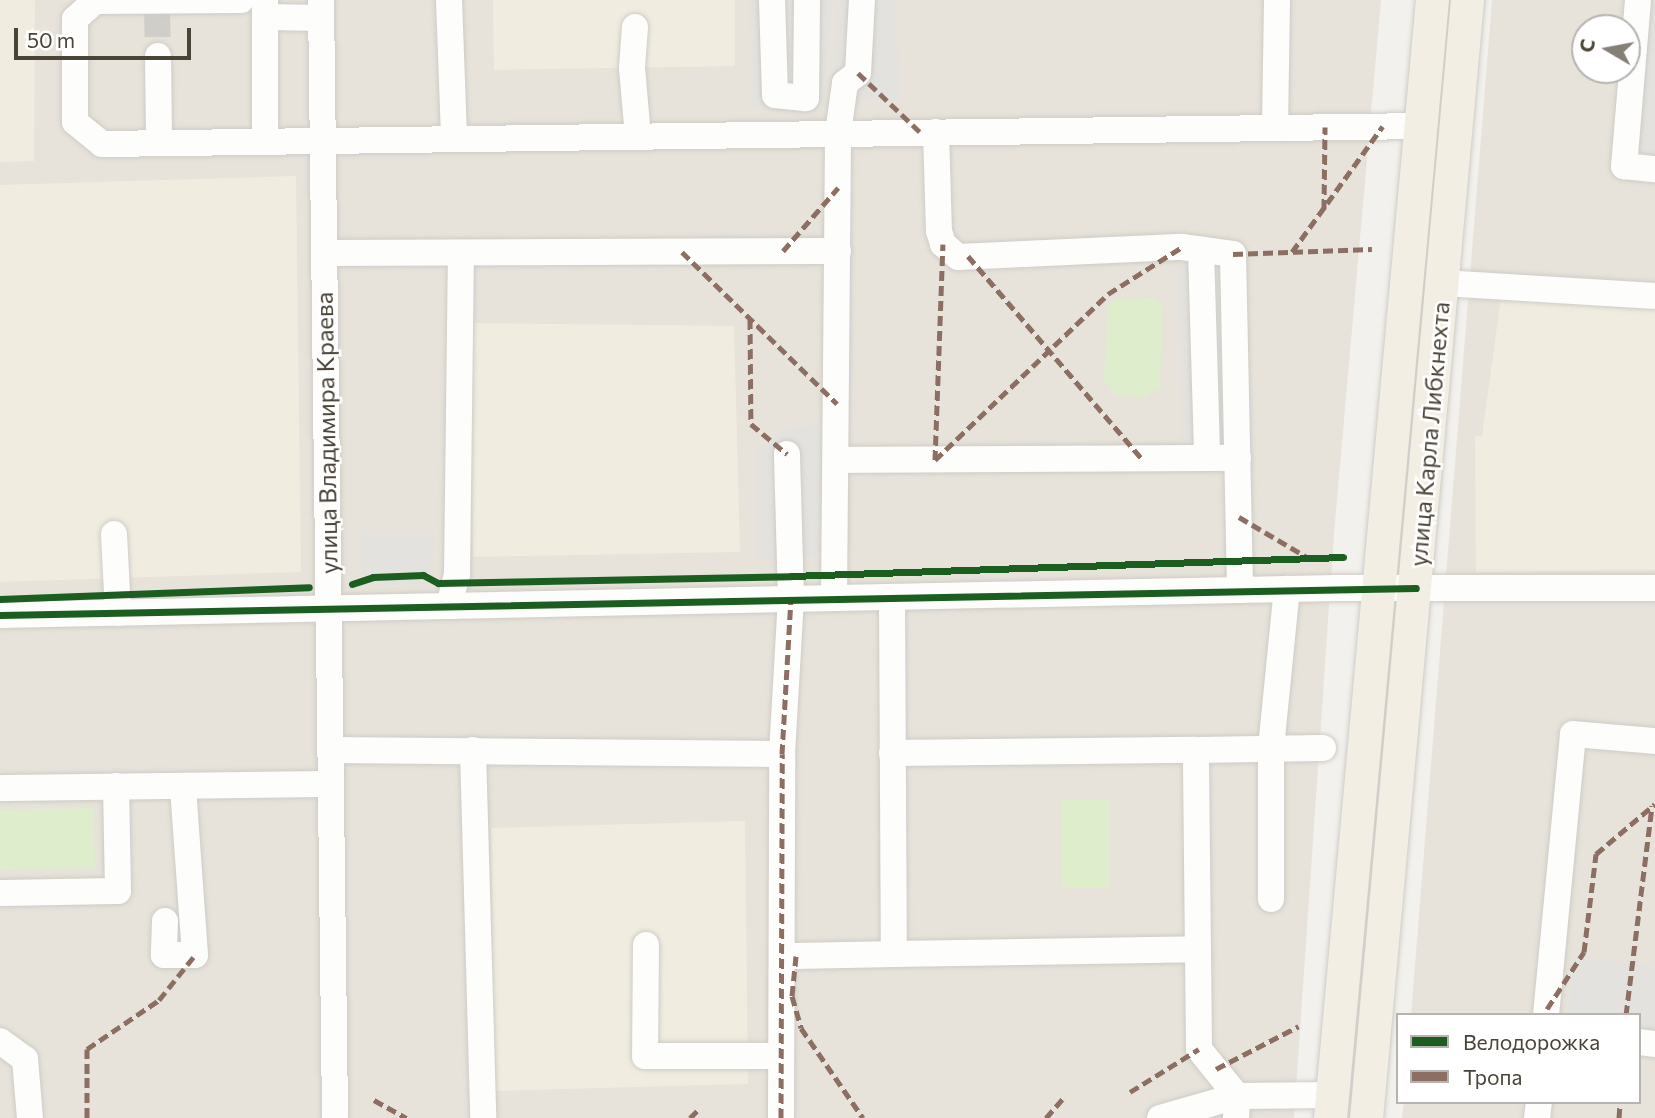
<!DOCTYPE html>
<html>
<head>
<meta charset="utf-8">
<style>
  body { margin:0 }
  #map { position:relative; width:1655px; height:1118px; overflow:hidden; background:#f2f1ed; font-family:Commissioner,sans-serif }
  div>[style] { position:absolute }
  .residential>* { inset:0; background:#e7e3da }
  .education>* { inset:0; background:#f0ecdf }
  .green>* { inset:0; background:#deeecc }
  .parking>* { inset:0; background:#e4e2de }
  .minor-tunnel>* { height:26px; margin-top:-13px; transform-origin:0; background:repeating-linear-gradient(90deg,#d0cec9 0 26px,transparent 0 39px) }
  .roads { filter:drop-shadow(0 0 2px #ceccc7) drop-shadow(0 0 2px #ceccc7) }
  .minor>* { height:26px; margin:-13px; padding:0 13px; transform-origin:13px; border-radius:13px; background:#fdfdfc }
  .major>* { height:33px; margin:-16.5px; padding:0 16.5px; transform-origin:16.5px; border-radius:16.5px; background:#f2eee4 }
  .quiet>* { height:5px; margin-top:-2.5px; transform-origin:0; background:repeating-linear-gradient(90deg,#8d6e63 0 10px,transparent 0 15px) }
  .cycleway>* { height:7px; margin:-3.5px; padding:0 3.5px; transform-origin:3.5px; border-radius:3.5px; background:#1b5e20 }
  span { translate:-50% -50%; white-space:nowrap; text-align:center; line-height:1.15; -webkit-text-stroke:5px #fff; paint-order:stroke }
  .street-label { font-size:24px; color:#4a4337 }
  .legend { position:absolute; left:1396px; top:1013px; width:245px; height:91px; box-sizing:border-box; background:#fff; border:2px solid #b7b4af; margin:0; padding:9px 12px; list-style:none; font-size:21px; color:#4a4337 }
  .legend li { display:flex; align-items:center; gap:14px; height:35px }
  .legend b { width:35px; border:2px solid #b7b4af }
  .north { position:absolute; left:1571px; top:14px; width:70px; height:70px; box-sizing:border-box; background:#fff; border:2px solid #b7b4af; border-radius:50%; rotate:280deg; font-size:19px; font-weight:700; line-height:28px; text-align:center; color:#4a4337 }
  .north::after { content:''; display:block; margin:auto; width:24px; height:32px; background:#858077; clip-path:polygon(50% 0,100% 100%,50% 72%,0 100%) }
  .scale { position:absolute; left:14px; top:28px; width:177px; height:32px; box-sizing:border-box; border:4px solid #4a4337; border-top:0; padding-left:9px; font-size:21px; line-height:24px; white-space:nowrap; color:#4a4337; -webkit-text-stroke:5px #fff; paint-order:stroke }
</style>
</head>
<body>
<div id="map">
  <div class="residential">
    <div style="clip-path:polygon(0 0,1381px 0,1334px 534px,1294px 1118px,0 1118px)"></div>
    <div style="clip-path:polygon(evenodd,1492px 0,1655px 0,1655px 1118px,1402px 1118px,1404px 1102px,1639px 1102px,1639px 1015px,1411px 1015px,1492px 0,1585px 28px,1627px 28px,1627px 70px,1585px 70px,1585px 28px)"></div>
  </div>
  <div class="education">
    <div style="clip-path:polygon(0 0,35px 0,34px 161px,0 162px)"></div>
    <div style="clip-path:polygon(493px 0,735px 0,735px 66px,494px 70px)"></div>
    <div style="clip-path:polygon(296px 176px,301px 572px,0 582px,0 185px)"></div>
    <div style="clip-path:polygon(1501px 297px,1655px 308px,1655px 570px,1476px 572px,1475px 436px,1482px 436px)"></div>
    <div style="clip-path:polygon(471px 323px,734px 326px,740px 552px,473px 557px)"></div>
    <div style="clip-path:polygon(745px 821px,748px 1084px,494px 1091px,491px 828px)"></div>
  </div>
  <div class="green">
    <div style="clip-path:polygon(1155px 298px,1162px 304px,1160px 388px,1143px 397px,1115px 395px,1104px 379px,1108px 307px,1115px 299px)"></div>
    <div style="clip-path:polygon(1062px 799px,1110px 800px,1110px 888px,1061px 888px)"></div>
    <div style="clip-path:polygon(93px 808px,95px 868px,0 870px,0 810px)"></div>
  </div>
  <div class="parking">
    <div style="clip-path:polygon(750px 0,832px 0,824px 108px,751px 106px)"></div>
    <div style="clip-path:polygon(839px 0,896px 0,900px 100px,831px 99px)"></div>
    <div style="clip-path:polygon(1651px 7px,1655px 8px,1655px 164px,1636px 163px)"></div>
    <div style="clip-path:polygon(1228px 265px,1232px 450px,1182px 450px,1178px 266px)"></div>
    <div style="clip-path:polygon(828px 426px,828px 555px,756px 561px,756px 449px,789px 427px)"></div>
    <div style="clip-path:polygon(360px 534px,434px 534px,429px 584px,363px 586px)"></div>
    <div style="clip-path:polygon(1575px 956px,1655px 967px,1655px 1030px,1639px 1028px,1639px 1015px,1568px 1015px)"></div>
  </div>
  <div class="minor-tunnel">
    <div style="left:157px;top:11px;width:45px;rotate:88.7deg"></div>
  </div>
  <div class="roads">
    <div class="minor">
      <div style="left:241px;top:0;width:146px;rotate:179.6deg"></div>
      <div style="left:95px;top:1px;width:27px;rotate:138deg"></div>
      <div style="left:75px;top:19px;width:103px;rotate:90deg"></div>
      <div style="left:75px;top:122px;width:35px;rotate:39deg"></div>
      <div style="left:102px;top:144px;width:1319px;rotate:-0.78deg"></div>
      <div style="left:265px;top:0;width:141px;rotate:90deg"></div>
      <div style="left:321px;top:0;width:1118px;rotate:89.28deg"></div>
      <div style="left:449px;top:0;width:139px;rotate:87.9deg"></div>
      <div style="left:772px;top:0;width:95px;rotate:88.2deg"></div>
      <div style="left:775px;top:95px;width:31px;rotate:6deg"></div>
      <div style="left:806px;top:98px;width:98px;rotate:-89.4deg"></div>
      <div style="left:1638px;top:0;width:167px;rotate:94.8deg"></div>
      <div style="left:1624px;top:166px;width:31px;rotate:6deg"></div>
      <div style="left:265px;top:17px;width:56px;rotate:1deg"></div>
      <div style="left:635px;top:27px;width:41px;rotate:94.2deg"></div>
      <div style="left:632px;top:68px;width:68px;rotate:85deg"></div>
      <div style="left:158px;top:56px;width:87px;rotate:89.3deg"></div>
      <div style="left:1275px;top:128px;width:128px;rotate:-89.1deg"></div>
      <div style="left:936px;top:132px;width:99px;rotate:88.3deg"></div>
      <div style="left:939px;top:231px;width:14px;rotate:73deg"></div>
      <div style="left:943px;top:244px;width:20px;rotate:41deg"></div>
      <div style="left:958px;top:257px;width:224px;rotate:-2.6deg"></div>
      <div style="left:1182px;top:247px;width:51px;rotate:7.8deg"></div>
      <div style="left:1233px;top:254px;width:336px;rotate:88.8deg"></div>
      <div style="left:1201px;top:250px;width:208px;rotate:88.3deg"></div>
      <div style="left:324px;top:253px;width:514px;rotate:-0.22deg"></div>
      <div style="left:1443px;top:283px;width:212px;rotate:3.5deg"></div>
      <div style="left:836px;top:460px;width:402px;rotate:-0.3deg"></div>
      <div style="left:114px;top:534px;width:79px;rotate:87.1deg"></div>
      <div style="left:892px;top:597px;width:357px;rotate:89.7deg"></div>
      <div style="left:894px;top:954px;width:304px;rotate:-0.9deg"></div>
      <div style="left:834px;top:598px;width:465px;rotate:-89.5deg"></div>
      <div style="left:838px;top:133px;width:50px;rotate:-82deg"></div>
      <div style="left:845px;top:83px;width:16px;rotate:-38deg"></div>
      <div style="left:858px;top:73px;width:73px;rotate:-86.9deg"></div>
      <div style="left:449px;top:606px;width:32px;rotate:-76deg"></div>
      <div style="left:457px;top:575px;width:322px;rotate:-89.3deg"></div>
      <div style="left:0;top:615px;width:1337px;rotate:-1.16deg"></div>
      <div style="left:1337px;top:588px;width:318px"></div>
      <div style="left:330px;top:750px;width:452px;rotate:0.5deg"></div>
      <div style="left:473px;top:750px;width:368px;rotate:88.4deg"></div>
      <div style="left:892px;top:753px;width:304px;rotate:-0.6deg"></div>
      <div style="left:0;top:788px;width:330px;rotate:-0.7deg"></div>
      <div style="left:0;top:893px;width:118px;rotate:-1deg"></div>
      <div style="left:118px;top:891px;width:105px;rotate:-91.1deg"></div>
      <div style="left:1271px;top:899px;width:151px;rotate:-90deg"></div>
      <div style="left:1271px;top:748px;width:160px;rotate:-84.3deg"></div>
      <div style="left:165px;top:921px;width:34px;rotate:92deg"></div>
      <div style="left:164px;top:955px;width:31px"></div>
      <div style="left:195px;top:955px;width:169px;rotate:-94.1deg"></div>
      <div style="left:646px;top:945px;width:111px;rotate:90.5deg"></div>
      <div style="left:645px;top:1056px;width:135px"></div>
      <div style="left:796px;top:956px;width:98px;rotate:-1.2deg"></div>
      <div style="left:1546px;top:1015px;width:282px;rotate:-84.5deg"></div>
      <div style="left:1573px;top:734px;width:82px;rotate:4.9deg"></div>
      <div style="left:0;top:1041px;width:31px;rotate:36deg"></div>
      <div style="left:25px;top:1059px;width:59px;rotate:85.2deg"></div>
      <div style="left:1639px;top:1042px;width:16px;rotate:7deg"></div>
      <div style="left:781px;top:1118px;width:364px;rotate:-89.8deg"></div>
      <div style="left:782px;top:754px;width:155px;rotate:-86.7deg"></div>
      <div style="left:791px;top:599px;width:145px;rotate:-91.6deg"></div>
      <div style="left:1160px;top:1118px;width:80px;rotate:-15.9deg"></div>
      <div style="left:1237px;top:1096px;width:96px;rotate:-0.6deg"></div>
      <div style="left:1236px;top:1118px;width:22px;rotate:-87deg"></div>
      <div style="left:1237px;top:1096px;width:60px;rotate:-129deg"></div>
      <div style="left:1199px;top:1049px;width:299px;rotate:-90.6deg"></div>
      <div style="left:1196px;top:750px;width:127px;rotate:-0.9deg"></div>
      <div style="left:1537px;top:1118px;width:16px;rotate:-83deg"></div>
    </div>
    <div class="major">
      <div style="left:1330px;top:1118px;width:1123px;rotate:-84.79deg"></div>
      <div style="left:1366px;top:1118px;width:1123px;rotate:-84.84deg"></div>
    </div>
  </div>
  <div class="quiet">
    <div style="left:858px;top:73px;width:86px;rotate:43.6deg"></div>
    <div style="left:1324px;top:209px;width:82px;rotate:-89.3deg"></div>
    <div style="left:783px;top:251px;width:84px;rotate:-48.9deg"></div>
    <div style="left:682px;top:252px;width:217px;rotate:44.4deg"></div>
    <div style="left:1292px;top:252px;width:155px;rotate:-54.2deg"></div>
    <div style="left:1233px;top:254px;width:139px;rotate:-2.1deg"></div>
    <div style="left:968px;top:256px;width:266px;rotate:49.4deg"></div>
    <div style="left:750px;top:319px;width:105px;rotate:89.5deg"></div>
    <div style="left:751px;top:424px;width:47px;rotate:39.8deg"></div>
    <div style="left:935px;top:460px;width:240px;rotate:-43.8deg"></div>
    <div style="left:1108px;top:294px;width:88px;rotate:-32.4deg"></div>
    <div style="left:935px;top:460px;width:216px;rotate:-87.9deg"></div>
    <div style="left:1239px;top:517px;width:79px;rotate:30.5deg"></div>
    <div style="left:796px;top:956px;width:40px;rotate:95.7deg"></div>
    <div style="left:792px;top:996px;width:33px;rotate:74deg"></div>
    <div style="left:801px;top:1028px;width:109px;rotate:55.4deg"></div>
    <div style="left:1547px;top:1009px;width:68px;rotate:-57deg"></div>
    <div style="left:1584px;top:952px;width:99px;rotate:-83deg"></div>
    <div style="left:1596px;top:854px;width:77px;rotate:-40.3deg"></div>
    <div style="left:1626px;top:1015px;width:211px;rotate:-82.9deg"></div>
    <div style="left:1216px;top:1069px;width:93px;rotate:-27.4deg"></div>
    <div style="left:1130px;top:1092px;width:81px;rotate:-31.9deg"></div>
    <div style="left:374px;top:1100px;width:37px;rotate:29deg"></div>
    <div style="left:87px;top:1118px;width:69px;rotate:-90deg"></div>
    <div style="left:87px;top:1049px;width:87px;rotate:-34.2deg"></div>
    <div style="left:159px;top:1000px;width:58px;rotate:-51.3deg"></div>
    <div style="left:690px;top:1118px;width:14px;rotate:-45deg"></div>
    <div style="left:781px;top:1118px;width:364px;rotate:-89.8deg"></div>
    <div style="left:782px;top:754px;width:155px;rotate:-86.7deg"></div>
    <div style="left:1046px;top:1118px;width:29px;rotate:-49deg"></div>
    <div style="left:1619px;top:1118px;width:16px;rotate:-86deg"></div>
  </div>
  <div class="cycleway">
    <div style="left:352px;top:584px;width:22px;rotate:-18deg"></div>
    <div style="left:373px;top:577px;width:50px;rotate:-2.3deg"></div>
    <div style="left:423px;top:575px;width:17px;rotate:28deg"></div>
    <div style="left:438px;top:583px;width:353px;rotate:-1.1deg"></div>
    <div style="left:791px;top:576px;width:552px;rotate:-1.97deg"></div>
    <div style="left:0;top:599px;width:309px;rotate:-2.2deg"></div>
    <div style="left:0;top:615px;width:1416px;rotate:-1.09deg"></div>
  </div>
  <div class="street-label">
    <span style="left:326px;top:433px;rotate:-91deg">улица Владимира Краева</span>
    <span style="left:1429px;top:434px;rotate:-85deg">улица Карла Либкнехта</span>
  </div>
  <ul class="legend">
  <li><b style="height:9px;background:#1b5e20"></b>Велодорожка</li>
  <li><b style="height:9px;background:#8d6e63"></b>Тропа</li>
  </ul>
  <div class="north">С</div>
  <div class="scale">50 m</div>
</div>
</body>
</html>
